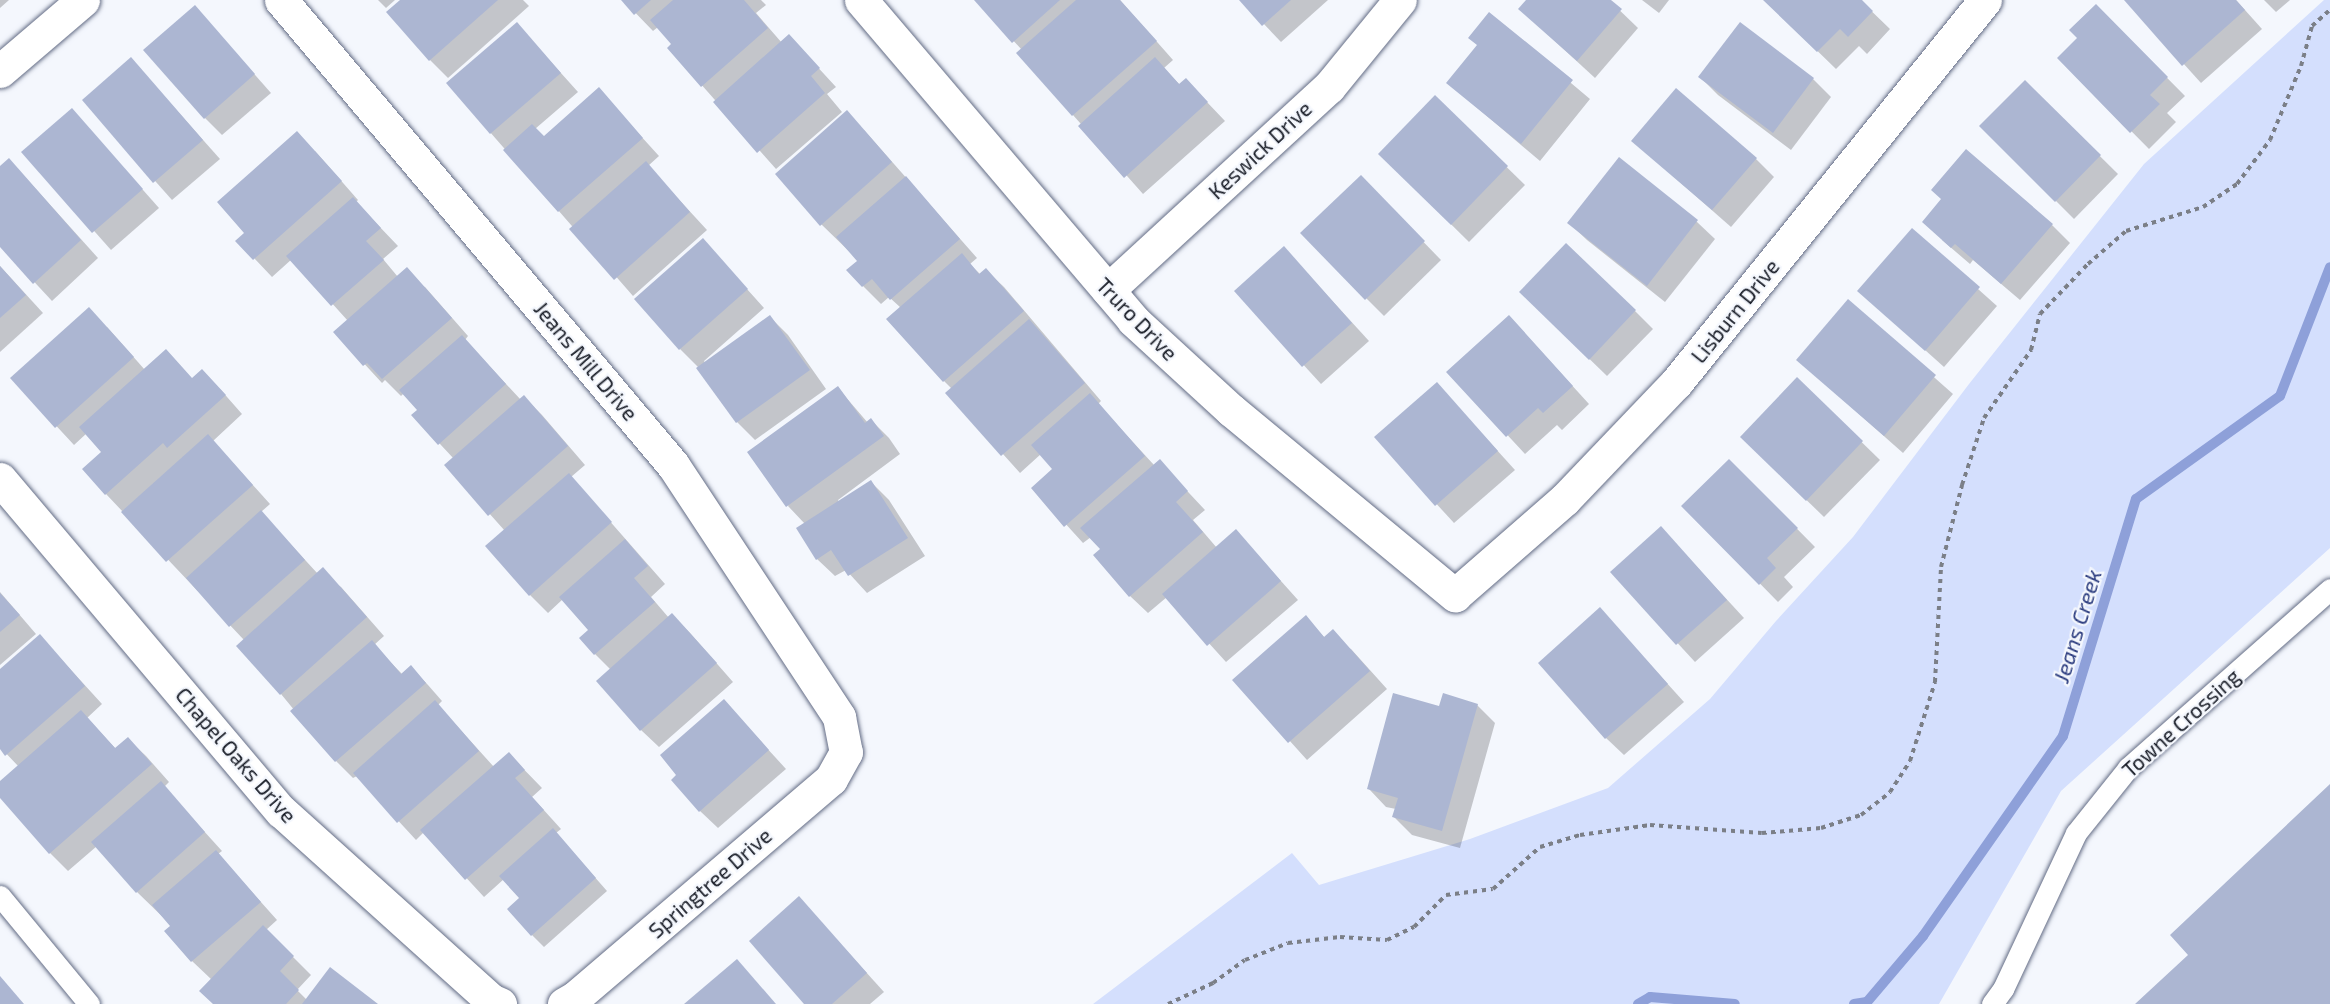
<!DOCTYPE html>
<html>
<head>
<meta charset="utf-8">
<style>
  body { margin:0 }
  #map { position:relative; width:2330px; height:1004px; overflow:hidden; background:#f4f7fd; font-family:"Exo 2",sans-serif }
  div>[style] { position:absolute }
  .green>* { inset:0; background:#d4dffd }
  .shadow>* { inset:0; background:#0003 }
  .stream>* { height:10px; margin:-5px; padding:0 5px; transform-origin:5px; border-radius:5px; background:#8ea0d9 }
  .building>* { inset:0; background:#acb6d2 }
  .path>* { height:4px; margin-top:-2px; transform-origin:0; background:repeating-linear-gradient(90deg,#7b7f87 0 4.5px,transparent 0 9px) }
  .roads { filter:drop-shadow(0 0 2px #636c85) drop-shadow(0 0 2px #636c85) }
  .service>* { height:21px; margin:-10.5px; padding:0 10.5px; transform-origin:10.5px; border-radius:10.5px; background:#fff }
  .minor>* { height:33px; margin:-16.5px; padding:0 16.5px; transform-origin:16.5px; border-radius:16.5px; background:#fff }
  span { translate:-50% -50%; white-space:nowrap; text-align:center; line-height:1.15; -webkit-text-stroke:4.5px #f4f7fd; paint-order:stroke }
  .street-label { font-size:21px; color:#161a24 }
  .water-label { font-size:22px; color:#2b3c7f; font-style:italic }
</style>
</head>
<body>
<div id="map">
  <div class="green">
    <div style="clip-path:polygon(2324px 0,2330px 0,2330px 548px,2061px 791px,1939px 1004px,1093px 1004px,1292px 853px,1319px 885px,1470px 839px,1608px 788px,1710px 699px,1776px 621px,1853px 537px,1969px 384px,2144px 164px)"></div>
  </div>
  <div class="shadow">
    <div style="clip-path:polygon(0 0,9px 0,0 8px)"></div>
    <div style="clip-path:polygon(378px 0,395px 0,386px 8px)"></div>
    <div style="clip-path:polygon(402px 0,523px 0,529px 6px,448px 78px,430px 60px)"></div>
    <div style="clip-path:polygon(623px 0,761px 0,766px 5px,756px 13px,782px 43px,789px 36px,836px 87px,827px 94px,842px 112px,776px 169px,669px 48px,673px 44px,658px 27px,653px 31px)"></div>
    <div style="clip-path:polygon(976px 0,1120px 0,1173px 60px,1164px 68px,1180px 85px,1186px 80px,1225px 121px,1143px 194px,1018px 53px,1022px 50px)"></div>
    <div style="clip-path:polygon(1241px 0,1328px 0,1281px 42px)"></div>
    <div style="clip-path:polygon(1528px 0,1609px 0,1638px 28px,1595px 78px,1520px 9px)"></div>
    <div style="clip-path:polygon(1642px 0,1669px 0,1659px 13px)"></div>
    <div style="clip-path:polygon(1765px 0,1860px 0,1890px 29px,1867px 54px,1859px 46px,1836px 69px)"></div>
    <div style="clip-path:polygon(2126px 0,2236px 0,2262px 29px,2201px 83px)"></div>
    <div style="clip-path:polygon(2264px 0,2290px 0,2276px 12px)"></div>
    <div style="clip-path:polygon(2096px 6px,2185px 96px,2167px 113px,2176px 122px,2149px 149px,2059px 58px,2079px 38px)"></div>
    <div style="clip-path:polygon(195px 7px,271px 93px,222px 135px,205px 118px)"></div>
    <div style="clip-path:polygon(1489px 14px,1590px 99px,1540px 161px,1448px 83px,1478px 46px)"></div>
    <div style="clip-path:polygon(517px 24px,578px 92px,535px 129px,544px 137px,599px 90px,659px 156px,648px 166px,707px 230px,633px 296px,448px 84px)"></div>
    <div style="clip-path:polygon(131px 59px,220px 159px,172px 200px,84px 101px)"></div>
    <div style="clip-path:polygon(1700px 77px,1813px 79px,1831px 97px,1791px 150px,1718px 95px)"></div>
    <div style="clip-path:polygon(2025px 82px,2118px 174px,2074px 219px,1981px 126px)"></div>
    <div style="clip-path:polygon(1435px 97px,1525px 185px,1469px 242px,1398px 172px)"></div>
    <div style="clip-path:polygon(72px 110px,159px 208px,111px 250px,24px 152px)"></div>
    <div style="clip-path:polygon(864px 130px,977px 258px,970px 264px,981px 275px,986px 270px,1004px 287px,1101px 401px,1098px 404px,1154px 465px,1159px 461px,1205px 510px,1193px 520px,1217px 548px,1236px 531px,1298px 600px,1226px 662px,1167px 597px,1148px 613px,1130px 596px,1102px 549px,1091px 537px,1083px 543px,1033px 488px,1054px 469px,1041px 454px,1020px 473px,948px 393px,952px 389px,944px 381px,901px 308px,889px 297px,881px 304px,863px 286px,859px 261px,821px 224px)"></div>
    <div style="clip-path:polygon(1633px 141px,1756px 159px,1774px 177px,1731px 227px)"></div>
    <div style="clip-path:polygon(315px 151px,358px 200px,356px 202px,398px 246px,383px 259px,398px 277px,425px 287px,468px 336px,465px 340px,521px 400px,524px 397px,542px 415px,585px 465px,571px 477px,665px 584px,651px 597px,669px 618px,672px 615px,690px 633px,733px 682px,659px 747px,641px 730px,611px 670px,595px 654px,590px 631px,563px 599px,548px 613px,530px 595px,505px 531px,446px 465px,454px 459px,413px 415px,419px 410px,404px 393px,401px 396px,385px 380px,382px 383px,335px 332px,348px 321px,292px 259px,272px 277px,238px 241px)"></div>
    <div style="clip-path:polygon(1619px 159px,1697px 222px,1715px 239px,1665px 302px,1587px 240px,1569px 223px)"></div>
    <div style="clip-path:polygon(0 168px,26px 178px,98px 258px,52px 301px,0 245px)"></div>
    <div style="clip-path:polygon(1378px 195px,1441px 260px,1384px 316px,1302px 234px)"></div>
    <div style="clip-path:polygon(2052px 225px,2070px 243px,2020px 300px,1973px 260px,1970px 264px,1942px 240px)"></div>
    <div style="clip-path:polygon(1912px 230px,1997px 306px,1944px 367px,1859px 291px)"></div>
    <div style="clip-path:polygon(703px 240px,764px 308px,704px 361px,705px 363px,770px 317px,788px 335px,826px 389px,755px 440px,737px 422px,699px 368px,680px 349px)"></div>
    <div style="clip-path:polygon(1284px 248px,1369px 341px,1321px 384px,1236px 291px)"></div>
    <div style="clip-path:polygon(0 266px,43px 313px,0 352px)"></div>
    <div style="clip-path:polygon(1848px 301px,1953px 394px,1903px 453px,1798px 360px)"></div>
    <div style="clip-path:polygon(1539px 310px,1635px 311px,1653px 329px,1607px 376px)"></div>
    <div style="clip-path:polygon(107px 327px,145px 370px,193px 379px,220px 389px,242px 414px,213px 441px,270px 504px,261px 512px,318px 574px,341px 587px,384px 636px,374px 645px,402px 674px,411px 667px,428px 685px,442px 701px,438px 705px,494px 767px,509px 754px,542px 788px,532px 797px,561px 829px,556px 833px,607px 891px,544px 947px,532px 935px,521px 898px,504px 879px,484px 897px,424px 832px,416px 840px,357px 776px,353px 778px,336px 761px,281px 694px,244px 640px,106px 494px,103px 452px,87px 433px,74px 445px,12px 378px)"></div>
    <div style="clip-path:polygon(1526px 335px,1589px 404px,1562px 430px,1557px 425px,1525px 454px,1449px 372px)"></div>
    <div style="clip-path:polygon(1797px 379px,1880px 460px,1824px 517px,1760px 455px)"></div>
    <div style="clip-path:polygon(1437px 384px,1515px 470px,1454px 523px,1376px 438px)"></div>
    <div style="clip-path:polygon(838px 388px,868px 423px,871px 420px,889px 438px,900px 454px,838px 500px,839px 502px,871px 482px,889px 500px,925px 556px,867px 593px,846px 570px,835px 576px,817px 559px,805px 524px,788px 506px)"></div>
    <div style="clip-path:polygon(1730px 461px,1815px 547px,1784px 577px,1793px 587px,1778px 602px,1684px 506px)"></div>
    <div style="clip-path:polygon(1661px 528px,1744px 618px,1695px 662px,1612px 572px)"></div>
    <div style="clip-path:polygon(0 592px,36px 634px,0 665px)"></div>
    <div style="clip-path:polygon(1600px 609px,1684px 702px,1624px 755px,1606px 738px)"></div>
    <div style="clip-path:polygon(1306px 617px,1325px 638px,1351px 649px,1387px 689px,1307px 760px,1235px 680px)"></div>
    <div style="clip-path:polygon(40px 636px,102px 704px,87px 718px,116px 749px,128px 739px,146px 756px,169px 782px,164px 787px,222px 851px,218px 854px,277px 920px,266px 930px,311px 975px,297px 990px,307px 1000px,375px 1004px,215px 1004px,212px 980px,192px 961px,172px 926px,137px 892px,97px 846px,68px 871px,50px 853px,0 795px,0 783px,19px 767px,0 747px,0 671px)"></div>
    <div style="clip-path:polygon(724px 701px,786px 769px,718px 828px,700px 811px,678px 775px)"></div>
    <div style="clip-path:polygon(1477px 705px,1495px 723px,1460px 848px,1412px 835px,1394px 817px,1396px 809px,1386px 807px,1369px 789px)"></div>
    <div style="clip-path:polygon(799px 898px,884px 992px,870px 1004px,806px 1004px)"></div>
  </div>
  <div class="stream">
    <div style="left:1638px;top:1004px;width:14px;rotate:-30deg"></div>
    <div style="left:1650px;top:997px;width:85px;rotate:4.7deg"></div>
    <div style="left:1854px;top:1004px;width:13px;rotate:-9deg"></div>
    <div style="left:1867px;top:1002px;width:87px;rotate:-49.7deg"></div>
    <div style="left:1923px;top:936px;width:244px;rotate:-55deg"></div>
    <div style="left:2063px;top:736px;width:248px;rotate:-72.9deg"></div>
    <div style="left:2136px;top:499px;width:177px;rotate:-35.6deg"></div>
    <div style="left:2280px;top:396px;width:138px;rotate:-68.8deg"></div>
  </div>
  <div class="building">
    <div style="clip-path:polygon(400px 0,498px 0,429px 61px,386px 12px)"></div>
    <div style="clip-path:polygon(621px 0,651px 0,634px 15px)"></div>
    <div style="clip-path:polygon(673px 0,744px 0,768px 28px,701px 87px,667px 48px,671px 44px,650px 20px)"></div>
    <div style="clip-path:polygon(974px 0,1060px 0,1012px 43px)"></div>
    <div style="clip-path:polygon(1076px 0,1120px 0,1157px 41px,1072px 116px,1016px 53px)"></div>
    <div style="clip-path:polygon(1239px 0,1291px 0,1262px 26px)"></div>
    <div style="clip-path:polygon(1526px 0,1611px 0,1622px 9px,1577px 61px,1518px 9px)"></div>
    <div style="clip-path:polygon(1763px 0,1862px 0,1873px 11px,1848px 37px,1840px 29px,1817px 52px)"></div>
    <div style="clip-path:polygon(2124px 0,2236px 0,2245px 10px,2182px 66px)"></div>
    <div style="clip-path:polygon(2096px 4px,2168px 77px,2150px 95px,2160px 104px,2130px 133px,2057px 58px,2077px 38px,2069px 30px)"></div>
    <div style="clip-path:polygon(195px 5px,255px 74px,204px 119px,143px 50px)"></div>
    <div style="clip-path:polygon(1489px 12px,1573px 80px,1521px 144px,1446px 83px,1477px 45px,1468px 38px)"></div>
    <div style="clip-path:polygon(517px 22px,561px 73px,490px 134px,446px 83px)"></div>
    <div style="clip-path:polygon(1740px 22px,1814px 78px,1773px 133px,1698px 77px)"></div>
    <div style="clip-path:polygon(789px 34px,820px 68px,811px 76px,825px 93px,757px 153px,713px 102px)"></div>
    <div style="clip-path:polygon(131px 57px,203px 140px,153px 183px,82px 100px)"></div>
    <div style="clip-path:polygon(1155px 57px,1179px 84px,1186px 78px,1208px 102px,1124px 178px,1078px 126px)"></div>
    <div style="clip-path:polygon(2025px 80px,2101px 155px,2055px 202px,1979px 126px)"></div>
    <div style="clip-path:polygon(599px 87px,643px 138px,558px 212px,503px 150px,532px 124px,544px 136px)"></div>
    <div style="clip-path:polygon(1676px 88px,1757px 158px,1712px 210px,1631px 141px)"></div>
    <div style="clip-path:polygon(1435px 95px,1508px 166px,1451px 225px,1378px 154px)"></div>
    <div style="clip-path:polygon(72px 108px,143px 189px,92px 233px,21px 152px)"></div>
    <div style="clip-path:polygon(847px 110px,892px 162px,820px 226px,775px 174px)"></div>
    <div style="clip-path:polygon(297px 131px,342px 181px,253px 260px,235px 241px,244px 233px,217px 202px)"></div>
    <div style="clip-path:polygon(1966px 149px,2053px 224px,2001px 284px,1955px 244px,1951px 248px,1922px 222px,1941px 199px,1931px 190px)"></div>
    <div style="clip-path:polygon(1619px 157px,1698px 220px,1647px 286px,1567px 223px)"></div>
    <div style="clip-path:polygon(9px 158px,81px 240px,33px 284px,0 247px,0 166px)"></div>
    <div style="clip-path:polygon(646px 161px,690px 212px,614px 280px,569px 229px)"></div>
    <div style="clip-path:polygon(1361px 175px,1425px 241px,1365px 300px,1300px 233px)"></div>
    <div style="clip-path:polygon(906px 176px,960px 239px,890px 300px,872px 279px,862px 287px,846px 270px,857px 261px,836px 237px)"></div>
    <div style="clip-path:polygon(353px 197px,381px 228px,366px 241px,384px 260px,331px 306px,286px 256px)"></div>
    <div style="clip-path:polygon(1912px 228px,1980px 287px,1925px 351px,1857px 291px)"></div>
    <div style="clip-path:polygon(703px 238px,748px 289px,679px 350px,634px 299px)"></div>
    <div style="clip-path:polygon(1566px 243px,1636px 310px,1589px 360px,1519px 292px)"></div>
    <div style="clip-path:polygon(1284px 246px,1352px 323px,1302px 367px,1234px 291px)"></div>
    <div style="clip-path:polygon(962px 253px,979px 274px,986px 268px,1024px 311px,943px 382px,886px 319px)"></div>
    <div style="clip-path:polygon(0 266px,26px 295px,0 318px)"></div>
    <div style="clip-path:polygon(407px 267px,452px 318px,382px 379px,367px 363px,363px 366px,333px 332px)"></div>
    <div style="clip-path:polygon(1848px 299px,1936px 375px,1884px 436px,1796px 360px)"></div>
    <div style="clip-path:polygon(89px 307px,134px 357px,55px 428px,10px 378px)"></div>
    <div style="clip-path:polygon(770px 315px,810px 370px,736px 423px,696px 368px)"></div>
    <div style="clip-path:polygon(1509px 315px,1573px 386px,1543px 413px,1538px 408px,1506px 437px,1446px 372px)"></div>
    <div style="clip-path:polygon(1029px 319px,1085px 383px,1001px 456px,945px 393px)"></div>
    <div style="clip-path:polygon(462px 335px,506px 384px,438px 445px,411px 415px,417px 410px,399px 390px)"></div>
    <div style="clip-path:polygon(166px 349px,192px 378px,202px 369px,226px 395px,167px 448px,163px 443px,105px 495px,82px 469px,101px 452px,79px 427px)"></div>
    <div style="clip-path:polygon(1797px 377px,1863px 441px,1806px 501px,1740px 437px)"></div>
    <div style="clip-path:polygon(1437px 382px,1498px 451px,1435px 506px,1374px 437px)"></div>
    <div style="clip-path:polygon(838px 386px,865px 423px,871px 418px,884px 436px,786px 507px,747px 452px)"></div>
    <div style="clip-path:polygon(1090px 393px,1145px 456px,1064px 527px,1031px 488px,1052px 469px,1031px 445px)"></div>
    <div style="clip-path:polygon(524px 395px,568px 446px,488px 516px,444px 465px)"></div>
    <div style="clip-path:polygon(208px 434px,253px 485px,166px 562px,121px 512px)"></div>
    <div style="clip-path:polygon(1160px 459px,1188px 491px,1176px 502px,1203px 532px,1129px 597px,1093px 555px,1100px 549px,1080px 528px)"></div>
    <div style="clip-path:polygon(1729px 459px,1798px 528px,1767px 558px,1776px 568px,1759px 585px,1681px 506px)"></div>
    <div style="clip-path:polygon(569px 473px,612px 522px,529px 596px,485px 546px)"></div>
    <div style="clip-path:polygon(871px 480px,908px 538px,848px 576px,831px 550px,816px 560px,796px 528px)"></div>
    <div style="clip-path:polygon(261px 510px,305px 560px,229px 627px,186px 578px)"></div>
    <div style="clip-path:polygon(1661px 526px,1727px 600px,1676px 645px,1610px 572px)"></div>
    <div style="clip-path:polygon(1236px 529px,1281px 581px,1207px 646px,1162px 594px)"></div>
    <div style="clip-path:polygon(625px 539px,648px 566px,634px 578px,655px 602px,594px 655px,579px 638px,588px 630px,559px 597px)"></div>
    <div style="clip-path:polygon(323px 567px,367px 617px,280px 695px,236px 646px)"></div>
    <div style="clip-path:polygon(0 593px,20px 615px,0 632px)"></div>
    <div style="clip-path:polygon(1600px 607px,1668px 684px,1605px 739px,1538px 663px)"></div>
    <div style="clip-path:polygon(672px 613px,717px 663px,640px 731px,596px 681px)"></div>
    <div style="clip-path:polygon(1306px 615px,1324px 637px,1333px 629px,1370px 671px,1288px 743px,1232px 680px)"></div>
    <div style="clip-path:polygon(40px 634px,85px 686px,5px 756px,0 749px,0 669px)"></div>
    <div style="clip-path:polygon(372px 640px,401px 674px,411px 665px,426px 683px,335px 762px,290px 711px)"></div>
    <div style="clip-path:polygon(1393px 693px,1439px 706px,1443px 693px,1478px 704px,1442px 831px,1392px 817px,1398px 798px,1367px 789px)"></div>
    <div style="clip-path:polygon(724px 699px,769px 750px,699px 812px,671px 780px,676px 775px,660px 755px)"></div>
    <div style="clip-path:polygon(435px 700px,479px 751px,397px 823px,353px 773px)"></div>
    <div style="clip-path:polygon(81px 710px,115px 748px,128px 737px,152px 764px,49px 854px,0 798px,0 781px)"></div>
    <div style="clip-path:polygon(509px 752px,525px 770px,515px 778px,544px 810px,465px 880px,420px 830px)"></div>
    <div style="clip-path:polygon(161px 781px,205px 832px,136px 893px,91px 842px)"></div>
    <div style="clip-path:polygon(2330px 784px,2330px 1004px,2135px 1004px,2188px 955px,2170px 935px)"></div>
    <div style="clip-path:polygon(553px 828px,596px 878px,531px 936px,507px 909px,519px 898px,499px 876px)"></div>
    <div style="clip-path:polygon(216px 850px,261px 902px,191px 962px,164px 931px,170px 926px,152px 905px)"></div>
    <div style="clip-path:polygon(799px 896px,867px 973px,832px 1004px,804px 1004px,749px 941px)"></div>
    <div style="clip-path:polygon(263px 925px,294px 956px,280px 971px,299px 990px,286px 1004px,213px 1004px,199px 991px)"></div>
    <div style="clip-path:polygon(737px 959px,776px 1004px,684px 1004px)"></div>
    <div style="clip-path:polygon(330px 967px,378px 1004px,302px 1004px)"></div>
    <div style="clip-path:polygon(0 976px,24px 1004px,0 1004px)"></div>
  </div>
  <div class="path">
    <div style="left:1168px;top:1004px;width:50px;rotate:-25deg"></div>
    <div style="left:1213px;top:983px;width:39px;rotate:-36deg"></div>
    <div style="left:1245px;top:960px;width:46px;rotate:-21.6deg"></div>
    <div style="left:1288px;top:943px;width:52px;rotate:-6.6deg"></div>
    <div style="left:1340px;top:937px;width:47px;rotate:3.7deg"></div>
    <div style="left:1387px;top:940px;width:30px;rotate:-26deg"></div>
    <div style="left:1414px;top:927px;width:45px;rotate:-45deg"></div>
    <div style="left:1446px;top:895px;width:47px;rotate:-7.3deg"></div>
    <div style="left:1493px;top:889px;width:63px;rotate:-41.8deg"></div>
    <div style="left:1540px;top:847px;width:42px;rotate:-16.7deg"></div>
    <div style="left:1580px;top:835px;width:71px;rotate:-8.1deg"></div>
    <div style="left:1650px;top:825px;width:112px;rotate:4.1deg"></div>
    <div style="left:1762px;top:833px;width:59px;rotate:-4.8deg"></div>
    <div style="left:1821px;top:828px;width:42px;rotate:-18deg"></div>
    <div style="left:1861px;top:815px;width:37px;rotate:-38deg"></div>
    <div style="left:1890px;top:792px;width:37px;rotate:-57deg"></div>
    <div style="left:1910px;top:761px;width:83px;rotate:-72.4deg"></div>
    <div style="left:1935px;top:682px;width:115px;rotate:-87deg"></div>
    <div style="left:1941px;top:567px;width:85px;rotate:-75.6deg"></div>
    <div style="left:1962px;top:485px;width:71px;rotate:-71.8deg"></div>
    <div style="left:1984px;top:418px;width:83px;rotate:-55.3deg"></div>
    <div style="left:2031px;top:350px;width:37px;rotate:-76deg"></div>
    <div style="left:2040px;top:314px;width:69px;rotate:-46.2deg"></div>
    <div style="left:2088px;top:264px;width:50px;rotate:-41deg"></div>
    <div style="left:2126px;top:231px;width:81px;rotate:-17.3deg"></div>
    <div style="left:2203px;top:207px;width:41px;rotate:-34.1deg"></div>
    <div style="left:2237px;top:184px;width:55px;rotate:-53.1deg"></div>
    <div style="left:2270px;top:140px;width:80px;rotate:-67.3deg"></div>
    <div style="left:2301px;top:66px;width:41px;rotate:-74.6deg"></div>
    <div style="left:2312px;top:26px;width:24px;rotate:-42deg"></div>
  </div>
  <div class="roads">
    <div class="service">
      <div style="left:0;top:896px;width:140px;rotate:50.5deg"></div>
      <div style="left:1992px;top:1004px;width:19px;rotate:-54deg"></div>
      <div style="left:2003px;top:989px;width:172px;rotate:-64.9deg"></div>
      <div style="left:2076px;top:833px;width:83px;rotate:-51.3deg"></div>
      <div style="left:2128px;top:768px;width:270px;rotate:-41.5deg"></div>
    </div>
    <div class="minor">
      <div style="left:281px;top:0;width:608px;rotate:49.87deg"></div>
      <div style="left:673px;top:465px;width:302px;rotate:56.6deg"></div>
      <div style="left:839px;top:717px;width:36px;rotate:79deg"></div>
      <div style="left:846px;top:752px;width:31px;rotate:119deg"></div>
      <div style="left:831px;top:779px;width:335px;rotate:139.5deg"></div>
      <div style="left:576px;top:997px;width:14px;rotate:150deg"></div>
      <div style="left:861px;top:0;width:420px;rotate:49.6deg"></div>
      <div style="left:1133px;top:320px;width:133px;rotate:42.6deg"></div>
      <div style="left:1231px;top:410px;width:291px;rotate:39.6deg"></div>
      <div style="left:1455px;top:595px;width:146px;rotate:-41.1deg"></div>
      <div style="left:1565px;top:499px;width:161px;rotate:-46.3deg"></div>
      <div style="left:1676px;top:383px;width:492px;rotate:-51.1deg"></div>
      <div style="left:0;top:71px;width:109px;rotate:-40.5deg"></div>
      <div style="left:1108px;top:290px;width:300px;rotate:-42.6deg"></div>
      <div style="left:1329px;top:87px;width:112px;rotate:-50.8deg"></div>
      <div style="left:0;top:479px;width:435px;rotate:49.8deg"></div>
      <div style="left:281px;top:811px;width:283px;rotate:42deg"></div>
      <div style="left:491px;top:1000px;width:10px;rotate:24deg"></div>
    </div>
  </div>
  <div class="street-label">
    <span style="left:1260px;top:150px;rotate:-43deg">Keswick Drive</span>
    <span style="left:1735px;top:311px;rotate:-51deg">Lisburn Drive</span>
    <span style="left:1137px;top:319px;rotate:46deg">Truro Drive</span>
    <span style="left:586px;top:361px;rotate:50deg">Jeans Mill Drive</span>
    <span style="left:2181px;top:723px;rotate:-42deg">Towne Crossing</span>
    <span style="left:236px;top:755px;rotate:49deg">Chapel Oaks Drive</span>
    <span style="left:710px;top:883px;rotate:-41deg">Springtree Drive</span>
  </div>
  <div class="water-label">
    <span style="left:2077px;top:626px;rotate:-73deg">Jeans Creek</span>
  </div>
</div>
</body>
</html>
